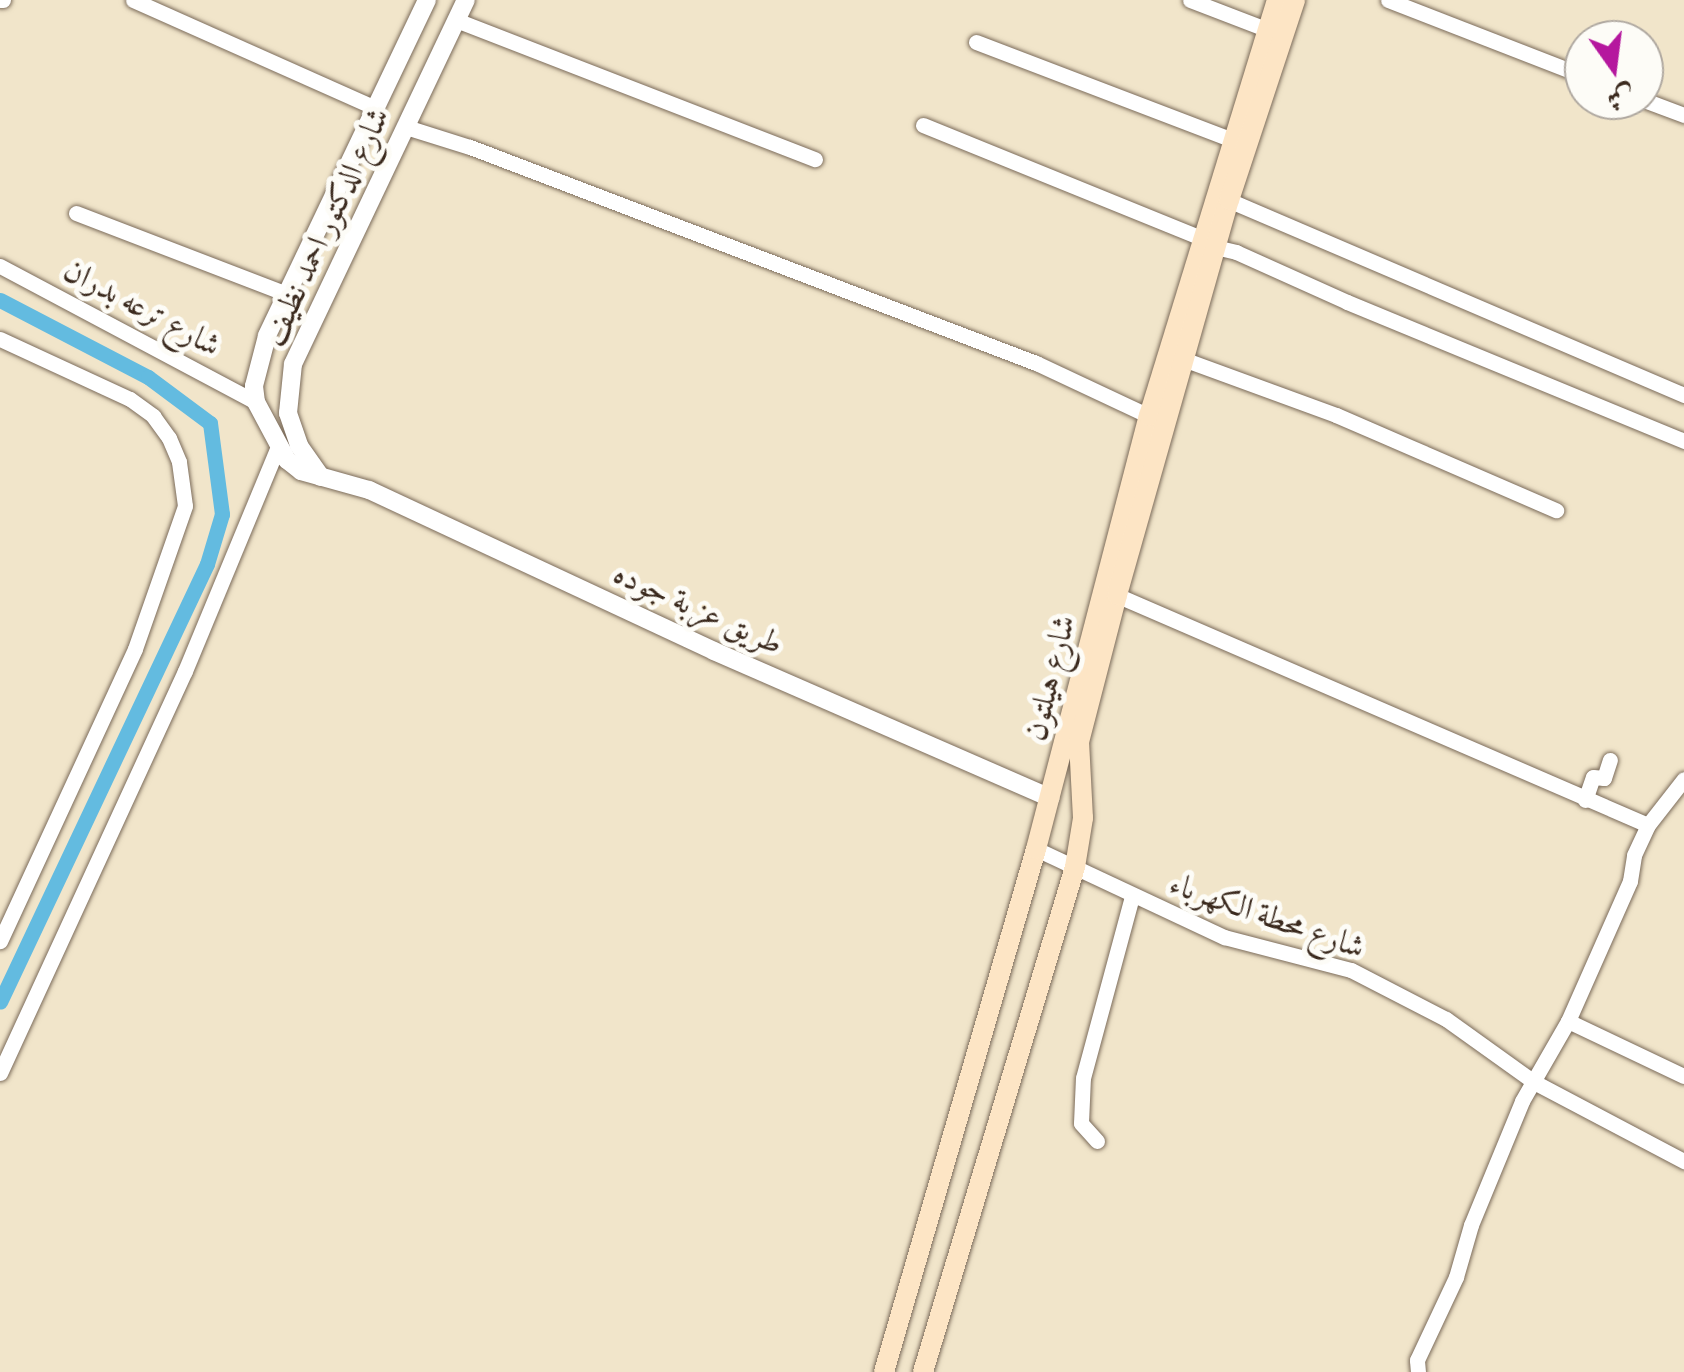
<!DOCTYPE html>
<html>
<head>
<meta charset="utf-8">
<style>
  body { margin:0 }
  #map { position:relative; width:1684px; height:1372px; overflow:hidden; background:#f1e5ca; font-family:"IM FELL Double Pica",Amiri,serif }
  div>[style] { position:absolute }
  .canal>* { height:15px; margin:-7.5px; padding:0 7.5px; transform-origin:7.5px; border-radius:7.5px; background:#63bbe0 }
  .roads { filter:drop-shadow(0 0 2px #7b6b5a) drop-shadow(0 0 2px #7b6b5a) }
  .minor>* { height:15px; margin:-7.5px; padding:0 7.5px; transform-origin:7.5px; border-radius:7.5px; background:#fff }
  .tertiary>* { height:18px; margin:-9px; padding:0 9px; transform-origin:9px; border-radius:9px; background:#fff }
  .secondary>* { height:20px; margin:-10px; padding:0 10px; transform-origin:10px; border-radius:10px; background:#fde5c5 }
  span { translate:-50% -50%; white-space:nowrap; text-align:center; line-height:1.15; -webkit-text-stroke:10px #fdfcf7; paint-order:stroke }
  .street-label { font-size:32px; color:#3b2a1e }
  .north { position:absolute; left:1564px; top:20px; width:100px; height:100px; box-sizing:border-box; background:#fdfcf7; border:2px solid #afa8a0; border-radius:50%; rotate:166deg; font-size:28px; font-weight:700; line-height:40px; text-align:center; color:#3b2a1e }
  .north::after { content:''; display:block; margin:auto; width:35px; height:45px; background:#b5179e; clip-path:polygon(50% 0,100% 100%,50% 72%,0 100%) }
</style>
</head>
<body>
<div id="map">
  <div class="canal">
    <div style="left:0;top:300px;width:167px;rotate:27.5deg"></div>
    <div style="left:148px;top:377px;width:77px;rotate:36.6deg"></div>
    <div style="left:210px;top:423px;width:92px;rotate:82.5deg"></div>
    <div style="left:222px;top:514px;width:52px;rotate:106.7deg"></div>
    <div style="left:207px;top:564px;width:484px;rotate:115.3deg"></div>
  </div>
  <div class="roads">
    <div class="minor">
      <div style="left:0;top:0;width:3px"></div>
      <div style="left:133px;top:0;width:266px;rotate:24deg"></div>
      <div style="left:1190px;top:0;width:84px;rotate:21deg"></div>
      <div style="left:1388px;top:0;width:210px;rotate:21.2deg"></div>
      <div style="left:456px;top:20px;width:385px;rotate:21.2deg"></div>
      <div style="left:976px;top:42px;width:274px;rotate:20.9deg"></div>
      <div style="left:1644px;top:100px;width:43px;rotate:20.6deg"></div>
      <div style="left:923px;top:125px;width:300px;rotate:22.1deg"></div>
      <div style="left:406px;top:127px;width:67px;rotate:17.4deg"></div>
      <div style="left:470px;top:147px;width:606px;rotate:20.89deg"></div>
      <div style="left:1036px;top:363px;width:125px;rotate:25.1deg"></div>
      <div style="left:1219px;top:196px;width:506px;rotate:23.17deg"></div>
      <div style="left:76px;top:213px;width:223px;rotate:21deg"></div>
      <div style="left:1215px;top:247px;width:22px;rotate:13deg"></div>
      <div style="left:1236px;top:252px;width:122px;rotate:24.2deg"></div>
      <div style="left:1347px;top:302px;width:365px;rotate:22.4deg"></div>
      <div style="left:0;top:266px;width:290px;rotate:28deg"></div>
      <div style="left:0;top:339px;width:143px;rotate:24.8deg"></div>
      <div style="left:130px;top:399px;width:29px;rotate:36deg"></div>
      <div style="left:153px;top:416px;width:27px;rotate:54deg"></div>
      <div style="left:169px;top:438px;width:26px;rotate:67deg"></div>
      <div style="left:179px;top:462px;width:44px;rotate:82.2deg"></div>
      <div style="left:185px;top:506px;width:151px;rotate:109.3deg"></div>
      <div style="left:135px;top:649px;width:322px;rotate:114.8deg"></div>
      <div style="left:1183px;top:359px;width:163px;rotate:20.1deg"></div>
      <div style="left:1336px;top:415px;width:240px;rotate:23.4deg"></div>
      <div style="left:1107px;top:591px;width:589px;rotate:23.39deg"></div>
      <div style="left:1585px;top:800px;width:24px;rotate:-71deg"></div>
      <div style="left:1593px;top:777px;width:11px;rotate:5deg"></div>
      <div style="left:1604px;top:778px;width:19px;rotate:-72deg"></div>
      <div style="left:1036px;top:849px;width:208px;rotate:25.1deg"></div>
      <div style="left:1224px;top:937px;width:131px;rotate:14.6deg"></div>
      <div style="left:1351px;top:970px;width:107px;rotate:27.3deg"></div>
      <div style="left:1446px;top:1019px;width:108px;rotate:35.6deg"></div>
      <div style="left:1534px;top:1082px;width:170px;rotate:27.8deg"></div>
      <div style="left:1568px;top:1021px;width:128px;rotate:25.4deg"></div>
      <div style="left:0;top:1073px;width:443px;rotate:-65.3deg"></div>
      <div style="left:185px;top:671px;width:243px;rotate:-67.5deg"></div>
      <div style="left:1097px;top:1141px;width:24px;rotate:-132deg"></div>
      <div style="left:1081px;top:1123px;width:45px;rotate:-87.5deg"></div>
      <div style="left:1083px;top:1078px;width:188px;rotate:-74.9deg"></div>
      <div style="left:1418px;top:1372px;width:12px;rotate:-95deg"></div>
      <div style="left:1417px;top:1360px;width:92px;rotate:-64.8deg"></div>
      <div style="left:1456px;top:1277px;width:54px;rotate:-73.9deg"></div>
      <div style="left:1471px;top:1225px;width:134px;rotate:-67.6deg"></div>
      <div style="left:1522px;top:1101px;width:92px;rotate:-60.1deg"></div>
      <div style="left:1568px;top:1021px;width:153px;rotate:-66.1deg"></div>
      <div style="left:1630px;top:881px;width:26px;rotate:-81deg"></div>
      <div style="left:1634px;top:855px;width:33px;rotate:-65deg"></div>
      <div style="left:1648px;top:825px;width:58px;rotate:-52deg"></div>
    </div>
    <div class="tertiary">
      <div style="left:427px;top:0;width:372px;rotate:115.5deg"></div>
      <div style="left:267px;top:336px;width:52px;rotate:104.6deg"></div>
      <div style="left:254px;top:386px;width:16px;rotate:83deg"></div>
      <div style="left:256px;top:402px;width:66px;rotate:61.9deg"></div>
      <div style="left:287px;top:460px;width:18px;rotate:38deg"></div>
      <div style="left:301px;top:471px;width:71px;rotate:15.6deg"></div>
      <div style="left:369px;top:490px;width:381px;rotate:25deg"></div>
      <div style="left:714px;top:651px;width:367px;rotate:23.6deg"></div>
      <div style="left:321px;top:477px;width:39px;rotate:-125deg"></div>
      <div style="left:299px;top:445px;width:34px;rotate:-109deg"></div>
      <div style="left:288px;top:413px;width:49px;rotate:-84.2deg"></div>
      <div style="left:293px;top:364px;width:403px;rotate:-64.6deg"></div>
    </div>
    <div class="secondary">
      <div style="left:884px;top:1372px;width:545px;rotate:-73.79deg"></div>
      <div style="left:1036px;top:849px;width:448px;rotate:-75.4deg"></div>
      <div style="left:1149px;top:416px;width:435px;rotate:-72.9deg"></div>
      <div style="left:923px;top:1372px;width:527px;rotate:-73.25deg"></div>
      <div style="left:1075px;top:867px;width:50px;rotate:-80.7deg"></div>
      <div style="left:1083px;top:818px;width:76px;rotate:-93deg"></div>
      <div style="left:1079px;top:742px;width:152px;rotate:-75.5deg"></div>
      <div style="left:1117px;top:595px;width:411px;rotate:-74.2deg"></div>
      <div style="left:1229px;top:200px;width:211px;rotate:-71.7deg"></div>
    </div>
  </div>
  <div class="street-label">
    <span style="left:326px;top:227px;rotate:-65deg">شارع الدكتور احمد نظيف</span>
    <span style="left:142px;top:308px;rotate:28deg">شارع ترعه بدران</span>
    <span style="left:698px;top:609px;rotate:24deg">طريق عزبة جوده</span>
    <span style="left:1050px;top:678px;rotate:-76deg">شارع هيلتون</span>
    <span style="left:1267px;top:916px;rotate:19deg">شارع محطة الكهرباء</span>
  </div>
  <div class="north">ش</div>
</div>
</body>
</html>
